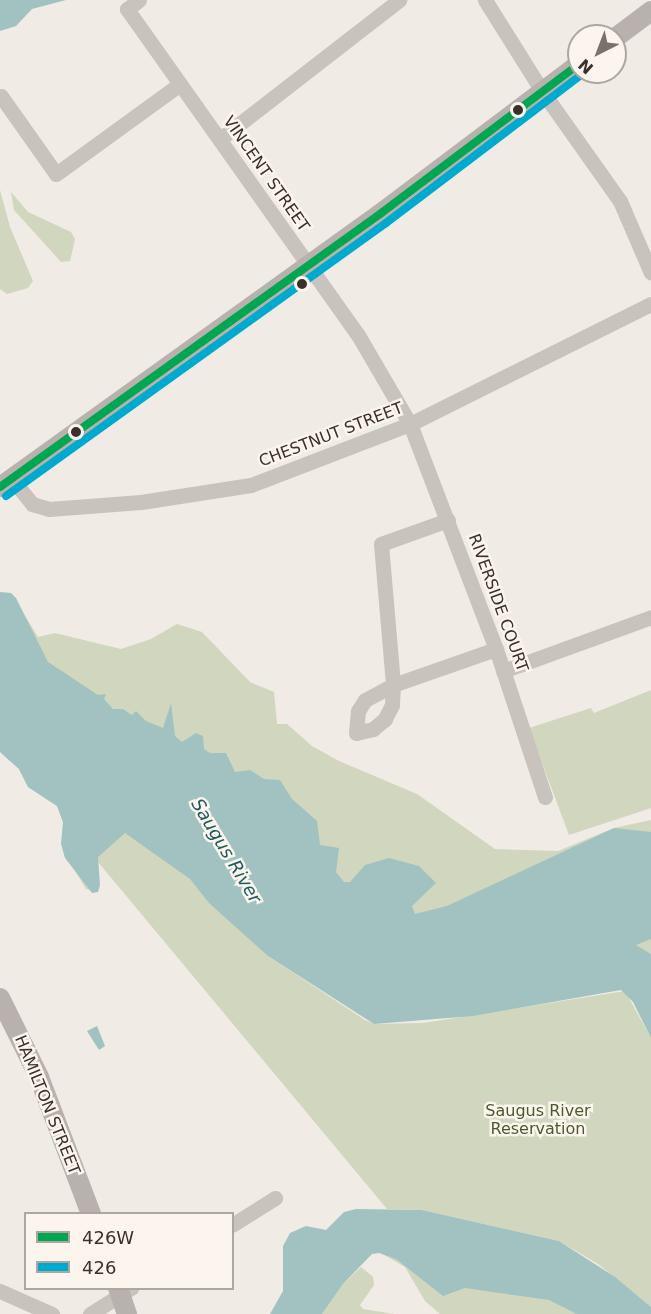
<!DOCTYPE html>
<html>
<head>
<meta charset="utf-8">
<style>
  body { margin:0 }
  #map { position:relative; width:651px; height:1314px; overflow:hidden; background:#f0ebe5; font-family:"DejaVu Sans",sans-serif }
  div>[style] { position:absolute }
  .green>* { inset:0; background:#d1d6bf }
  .water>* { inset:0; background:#a1c2c1 }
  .minor>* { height:15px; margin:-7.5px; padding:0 7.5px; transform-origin:7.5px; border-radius:7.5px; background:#c9c3be }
  .major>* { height:20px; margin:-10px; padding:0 10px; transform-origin:10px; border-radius:10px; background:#b8b1ad }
  .bus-1>* { height:8px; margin:-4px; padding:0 4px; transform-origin:4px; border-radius:4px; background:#00a651 }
  .bus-2>* { height:8px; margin:-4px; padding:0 4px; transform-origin:4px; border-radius:4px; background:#00a9ce }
  .dots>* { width:16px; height:16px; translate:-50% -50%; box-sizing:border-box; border:3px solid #fbf5ee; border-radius:50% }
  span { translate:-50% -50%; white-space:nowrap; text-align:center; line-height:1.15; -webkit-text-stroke:5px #fbf5ee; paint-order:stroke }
  .street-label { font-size:16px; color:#3b302b }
  .park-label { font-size:16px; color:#4a5a2e }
  .water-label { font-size:18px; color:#1f5a5e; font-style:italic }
  .legend { position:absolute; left:24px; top:1212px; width:210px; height:78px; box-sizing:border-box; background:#fbf5ee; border:2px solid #aea6a0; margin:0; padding:8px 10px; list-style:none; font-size:18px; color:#3b302b }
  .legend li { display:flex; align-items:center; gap:12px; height:30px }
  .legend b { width:30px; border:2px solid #aea6a0 }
  .north { position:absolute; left:567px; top:24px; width:60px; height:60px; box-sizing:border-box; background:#fbf5ee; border:2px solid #aea6a0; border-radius:50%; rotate:222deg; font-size:16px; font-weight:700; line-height:24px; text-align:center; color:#3b302b }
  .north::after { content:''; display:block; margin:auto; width:21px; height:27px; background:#7a716c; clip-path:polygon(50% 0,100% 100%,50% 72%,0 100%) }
</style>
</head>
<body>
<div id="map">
  <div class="green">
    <div style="clip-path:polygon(0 190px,10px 227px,33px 281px,28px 288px,7px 294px,0 289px)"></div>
    <div style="clip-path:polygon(11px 192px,28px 212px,71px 232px,75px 239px,70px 261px,61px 262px,14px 210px)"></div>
    <div style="clip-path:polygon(11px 593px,38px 637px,55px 633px,121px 649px,151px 639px,177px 624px,202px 632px,250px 682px,274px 692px,277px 724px,287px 724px,312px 746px,339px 761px,417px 794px,495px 849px,558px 851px,614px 828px,651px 820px,651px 966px,440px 954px,67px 697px,8px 597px)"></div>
    <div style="clip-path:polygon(651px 690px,651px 808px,569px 835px,529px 728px,591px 708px,594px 713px)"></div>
    <div style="clip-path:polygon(26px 716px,268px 956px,365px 1020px,374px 1024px,423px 1023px,625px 991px,651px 1038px,651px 1307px,598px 1264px,559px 1241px,422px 1210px,387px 1209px,98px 862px,98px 892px,86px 889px,63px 851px,63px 822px,57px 806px,28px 787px,19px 769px,1px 753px)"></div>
    <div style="clip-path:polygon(408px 1247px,587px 1314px,440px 1314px,425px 1301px,405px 1267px,381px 1253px)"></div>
    <div style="clip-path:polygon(361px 1267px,373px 1277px,374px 1285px,360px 1305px,363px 1309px,394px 1314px,322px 1314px,343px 1284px)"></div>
  </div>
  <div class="water">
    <div style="clip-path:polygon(0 0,66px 0,32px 9px,16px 26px,0 31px)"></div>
    <div style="clip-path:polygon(0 592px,11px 593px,16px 598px,48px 662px,98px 695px,106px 694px,104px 699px,113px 709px,123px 709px,132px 715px,136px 711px,146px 721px,163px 728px,171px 703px,175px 736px,182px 742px,196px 733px,203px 736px,204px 749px,210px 753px,226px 753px,235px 772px,250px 770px,264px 779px,280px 780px,292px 799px,317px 821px,320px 845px,339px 848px,336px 872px,344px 882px,350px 882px,365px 865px,389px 858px,419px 866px,436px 883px,412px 906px,415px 914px,447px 906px,614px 828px,651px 832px,651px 939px,636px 945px,651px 954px,651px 1038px,633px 1002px,621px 990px,473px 1016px,374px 1024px,268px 956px,209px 903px,190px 879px,125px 833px,98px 857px,100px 885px,98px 892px,92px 893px,65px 858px,61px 844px,63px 822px,57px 806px,28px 787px,19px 769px,0 752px)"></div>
    <div style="clip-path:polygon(97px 1026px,105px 1046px,99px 1050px,87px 1031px)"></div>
    <div style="clip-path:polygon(356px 1209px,422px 1210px,559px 1241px,615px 1277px,651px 1307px,651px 1314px,577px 1314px,549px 1300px,465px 1288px,443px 1296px,396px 1259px,379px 1253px,372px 1254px,343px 1284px,322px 1314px,270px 1314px,283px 1291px,283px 1246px,290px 1233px,306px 1226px,326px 1230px,344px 1212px)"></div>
  </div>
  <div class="minor">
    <div style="left:139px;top:0;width:15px;rotate:143deg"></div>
    <div style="left:127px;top:9px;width:400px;rotate:54.7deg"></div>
    <div style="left:358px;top:335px;width:103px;rotate:59.7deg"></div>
    <div style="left:410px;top:424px;width:241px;rotate:69.1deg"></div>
    <div style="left:496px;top:649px;width:156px;rotate:71.7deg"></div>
    <div style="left:485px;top:0;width:107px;rotate:57.9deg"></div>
    <div style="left:542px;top:91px;width:135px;rotate:54.7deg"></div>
    <div style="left:620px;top:201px;width:78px;rotate:66.7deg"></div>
    <div style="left:1px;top:96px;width:95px;rotate:54.8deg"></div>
    <div style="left:56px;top:174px;width:153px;rotate:-36deg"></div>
    <div style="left:220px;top:139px;width:227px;rotate:-37.8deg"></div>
    <div style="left:12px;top:479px;width:32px;rotate:51deg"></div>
    <div style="left:32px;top:504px;width:18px;rotate:16deg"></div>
    <div style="left:49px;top:509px;width:92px;rotate:-4.4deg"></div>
    <div style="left:141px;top:502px;width:111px;rotate:-8.8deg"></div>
    <div style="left:251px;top:485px;width:170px;rotate:-21deg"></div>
    <div style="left:410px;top:424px;width:269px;rotate:-26.5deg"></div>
    <div style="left:448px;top:520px;width:71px;rotate:160.3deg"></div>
    <div style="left:381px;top:544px;width:142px;rotate:85.1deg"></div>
    <div style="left:393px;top:685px;width:109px;rotate:-19.3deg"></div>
    <div style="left:503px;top:671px;width:158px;rotate:-20deg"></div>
    <div style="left:393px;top:685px;width:20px;rotate:93deg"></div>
    <div style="left:392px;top:705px;width:16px;rotate:117deg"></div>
    <div style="left:385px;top:719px;width:16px;rotate:140deg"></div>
    <div style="left:373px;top:729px;width:17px;rotate:167deg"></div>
    <div style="left:356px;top:733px;width:22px;rotate:-85deg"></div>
    <div style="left:358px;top:711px;width:13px;rotate:-58deg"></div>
    <div style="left:365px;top:700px;width:32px;rotate:-28deg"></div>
    <div style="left:232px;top:1225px;width:51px;rotate:-32.1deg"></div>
    <div style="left:0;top:1291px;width:57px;rotate:23.9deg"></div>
    <div style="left:90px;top:1314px;width:49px;rotate:-32.4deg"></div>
  </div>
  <div class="major">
    <div style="left:615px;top:38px;width:45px;rotate:-36.9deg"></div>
    <div style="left:0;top:487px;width:468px;rotate:-35.7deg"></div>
    <div style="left:380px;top:214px;width:249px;rotate:-37deg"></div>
    <div style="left:0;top:998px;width:88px;rotate:63.7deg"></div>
    <div style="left:39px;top:1077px;width:147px;rotate:69.2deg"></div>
    <div style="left:118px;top:1288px;width:28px;rotate:71deg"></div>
  </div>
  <div class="bus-1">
    <div style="left:0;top:487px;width:468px;rotate:-35.7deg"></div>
    <div style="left:380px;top:214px;width:249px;rotate:-37deg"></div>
  </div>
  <div class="bus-2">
    <div style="left:6px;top:496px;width:468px;rotate:-35.7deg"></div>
    <div style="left:386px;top:223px;width:250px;rotate:-37.2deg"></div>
  </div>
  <div class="dots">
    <div style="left:518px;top:110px;background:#3b302b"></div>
    <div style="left:302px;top:284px;background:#3b302b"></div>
    <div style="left:76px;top:432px;background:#3b302b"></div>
  </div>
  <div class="street-label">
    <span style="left:266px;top:174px;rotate:55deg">VINCENT STREET</span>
    <span style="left:331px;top:435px;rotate:-21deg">CHESTNUT STREET</span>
    <span style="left:498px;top:603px;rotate:70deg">RIVERSIDE COURT</span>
    <span style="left:47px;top:1105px;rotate:68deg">HAMILTON STREET</span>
  </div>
  <div class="park-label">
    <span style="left:538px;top:1120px">Saugus River<br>Reservation</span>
  </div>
  <div class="water-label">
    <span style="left:226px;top:851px;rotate:59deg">Saugus River</span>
  </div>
  <ul class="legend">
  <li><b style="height:8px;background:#00a651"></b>426W</li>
  <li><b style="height:8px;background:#00a9ce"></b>426</li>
  </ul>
  <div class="north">N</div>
</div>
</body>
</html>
